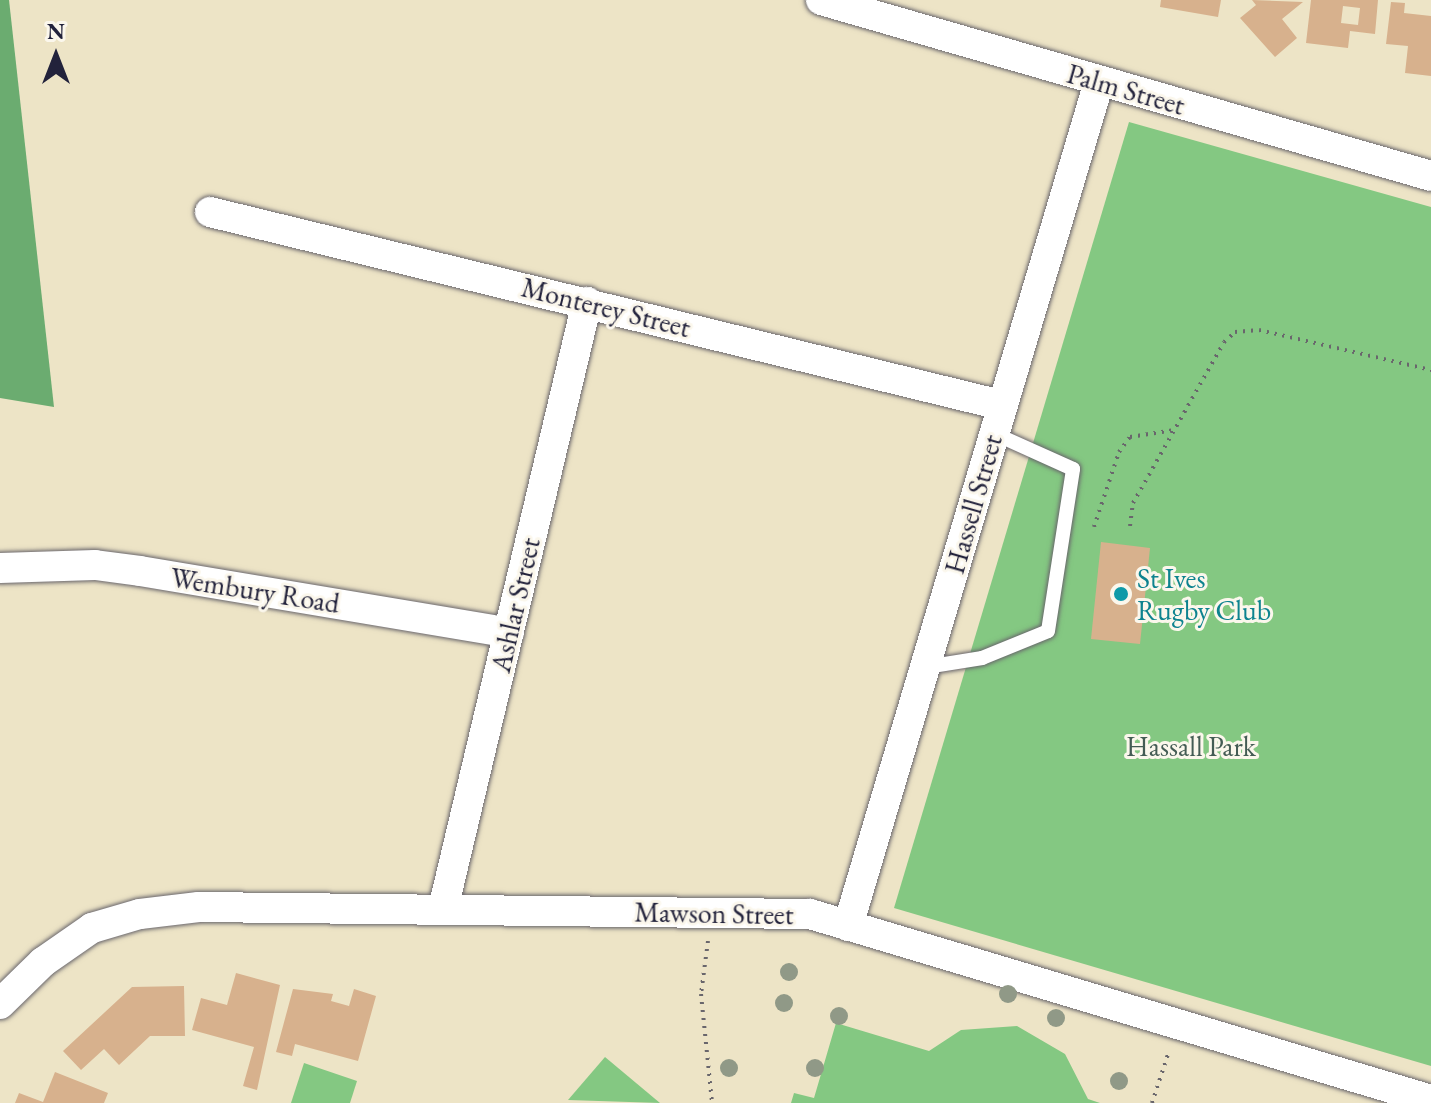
<!DOCTYPE html>
<html>
<head>
<meta charset="utf-8">
<style>
  body { margin:0 }
  #map { position:relative; width:1431px; height:1103px; overflow:hidden; background:#ede4c6; font-family:"EB Garamond",serif }
  div>[style] { position:absolute }
  .green>* { inset:0; background:#84c882 }
  .forest>* { inset:0; background:#6bac70 }
  .building>* { inset:0; background:#d7b18d }
  .path>* { height:4px; margin-top:-2px; transform-origin:0; background:repeating-linear-gradient(90deg,#69666c 0 2px,transparent 0 8px) }
  .roads { filter:drop-shadow(0 0 2px #69666c) drop-shadow(0 0 2px #69666c) }
  .service>* { height:14px; margin:-7px; padding:0 7px; transform-origin:7px; border-radius:7px; background:#fff }
  .minor>* { height:30px; margin:-15px; padding:0 15px; transform-origin:15px; border-radius:15px; background:#fff }
  .trees>* { width:18px; height:18px; margin:-9px; border-radius:50%; background:#909987 }
  .dots>* { width:22px; height:22px; translate:-50% -50%; box-sizing:border-box; border:4px solid #fbf7ec; border-radius:50% }
  span { translate:-50% -50%; white-space:nowrap; text-align:center; line-height:1.15; -webkit-text-stroke:6px #fbf7ec; paint-order:stroke }
  .street-label { font-size:28px; color:#22223b }
  .culture-label { font-size:28px; color:#0d838f }
  .left { translate:0 -50%; text-align:left }
  .park-label { font-size:28px; color:#445c54 }
  .north { position:absolute; left:16px; top:16px; width:80px; height:80px; -webkit-text-stroke:6px #fbf7ec; paint-order:stroke; rotate:0deg; font-size:22px; font-weight:700; line-height:32px; text-align:center; color:#22223b }
  .north::after { content:''; display:block; margin:auto; width:28px; height:36px; background:#22223b; clip-path:polygon(50% 0,100% 100%,50% 72%,0 100%) }
</style>
</head>
<body>
<div id="map">
  <div class="green">
    <div style="clip-path:polygon(1129px 122px,1431px 207px,1431px 1066px,894px 908px)"></div>
    <div style="clip-path:polygon(836px 1023px,929px 1051px,961px 1030px,1017px 1026px,1065px 1054px,1088px 1099px,1100px 1103px,791px 1103px,794px 1093px,814px 1098px)"></div>
    <div style="clip-path:polygon(605px 1057px,660px 1103px,568px 1100px)"></div>
    <div style="clip-path:polygon(304px 1063px,357px 1081px,350px 1103px,291px 1103px)"></div>
  </div>
  <div class="forest">
    <div style="clip-path:polygon(0 0,9px 0,54px 407px,0 398px)"></div>
  </div>
  <div class="building">
    <div style="clip-path:polygon(1161px 0,1221px 0,1218px 17px,1160px 7px)"></div>
    <div style="clip-path:polygon(1252px 0,1303px 2px,1282px 19px,1297px 38px,1275px 57px,1240px 18px,1256px 5px)"></div>
    <div style="clip-path:polygon(evenodd,1311px 0,1378px 0,1375px 34px,1350px 31px,1348px 48px,1306px 43px,1311px 0,1343px 6px,1360px 8px,1358px 25px,1341px 23px,1343px 6px)"></div>
    <div style="clip-path:polygon(1391px 2px,1405px 3px,1404px 13px,1431px 16px,1431px 76px,1405px 73px,1408px 46px,1386px 44px)"></div>
    <div style="clip-path:polygon(1101px 542px,1150px 548px,1140px 644px,1091px 639px)"></div>
    <div style="clip-path:polygon(236px 973px,280px 985px,257px 1090px,243px 1086px,254px 1047px,192px 1030px,201px 998px,227px 1005px)"></div>
    <div style="clip-path:polygon(184px 986px,185px 1036px,150px 1036px,119px 1065px,104px 1049px,81px 1070px,63px 1051px,132px 987px)"></div>
    <div style="clip-path:polygon(293px 989px,333px 994px,331px 1001px,349px 1006px,354px 989px,376px 996px,358px 1061px,295px 1044px,292px 1056px,276px 1052px)"></div>
    <div style="clip-path:polygon(55px 1072px,108px 1093px,104px 1103px,15px 1103px,19px 1093px,43px 1102px)"></div>
  </div>
  <div class="path">
    <div style="left:1130px;top:526px;width:23px;rotate:-83deg"></div>
    <div style="left:1133px;top:503px;width:185px;rotate:-60.5deg"></div>
    <div style="left:1224px;top:342px;width:15px;rotate:-42deg"></div>
    <div style="left:1235px;top:332px;width:24px;rotate:-5deg"></div>
    <div style="left:1259px;top:330px;width:177px;rotate:13.1deg"></div>
    <div style="left:1094px;top:527px;width:79px;rotate:-71.6deg"></div>
    <div style="left:1119px;top:452px;width:19px;rotate:-54deg"></div>
    <div style="left:1130px;top:437px;width:45px;rotate:-9deg"></div>
    <div style="left:708px;top:941px;width:53px;rotate:97.5deg"></div>
    <div style="left:701px;top:994px;width:110px;rotate:84.2deg"></div>
    <div style="left:1152px;top:1103px;width:52px;rotate:-71.9deg"></div>
  </div>
  <div class="roads">
    <div class="service">
      <div style="left:926px;top:667px;width:57px;rotate:-9.1deg"></div>
      <div style="left:982px;top:658px;width:71px;rotate:-22.2deg"></div>
      <div style="left:1048px;top:631px;width:164px;rotate:-81.2deg"></div>
      <div style="left:1073px;top:469px;width:88px;rotate:-155.8deg"></div>
    </div>
    <div class="minor">
      <div style="left:821px;top:0;width:635px;rotate:16.09deg"></div>
      <div style="left:210px;top:212px;width:814px;rotate:13.71deg"></div>
      <div style="left:0;top:568px;width:95px;rotate:-1.8deg"></div>
      <div style="left:95px;top:565px;width:45px;rotate:7.6deg"></div>
      <div style="left:140px;top:571px;width:374px;rotate:9.5deg"></div>
      <div style="left:443px;top:909px;width:624px;rotate:-76.65deg"></div>
      <div style="left:848px;top:926px;width:881px;rotate:-73.44deg"></div>
      <div style="left:0;top:1004px;width:60px;rotate:-44.3deg"></div>
      <div style="left:43px;top:962px;width:60px;rotate:-34.8deg"></div>
      <div style="left:92px;top:928px;width:50px;rotate:-16.3deg"></div>
      <div style="left:140px;top:914px;width:59px;rotate:-6.8deg"></div>
      <div style="left:199px;top:907px;width:611px;rotate:0.66deg"></div>
      <div style="left:810px;top:914px;width:648px;rotate:16.67deg"></div>
    </div>
  </div>
  <div class="trees">
    <div style="left:789px;top:972px"></div>
    <div style="left:1008px;top:994px"></div>
    <div style="left:784px;top:1003px"></div>
    <div style="left:839px;top:1016px"></div>
    <div style="left:1056px;top:1018px"></div>
    <div style="left:729px;top:1068px"></div>
    <div style="left:815px;top:1068px"></div>
    <div style="left:1119px;top:1081px"></div>
  </div>
  <div class="dots">
    <div style="left:1121px;top:594px;background:#0f9aa8"></div>
  </div>
  <div class="street-label">
    <span style="left:1126px;top:89px;rotate:16deg">Palm Street</span>
    <span style="left:606px;top:307px;rotate:14deg">Monterey Street</span>
    <span style="left:973px;top:504px;rotate:-74deg">Hassell Street</span>
    <span style="left:255px;top:590px;rotate:9deg">Wembury Road</span>
    <span style="left:515px;top:605px;rotate:-77deg">Ashlar Street</span>
    <span style="left:714px;top:913px;rotate:1deg">Mawson Street</span>
  </div>
  <div class="culture-label">
    <span class="left" style="left:1137px;top:594px">St Ives<br>Rugby Club</span>
  </div>
  <div class="park-label">
    <span style="left:1191px;top:746px">Hassall Park</span>
  </div>
  <div class="north">N</div>
</div>
</body>
</html>
